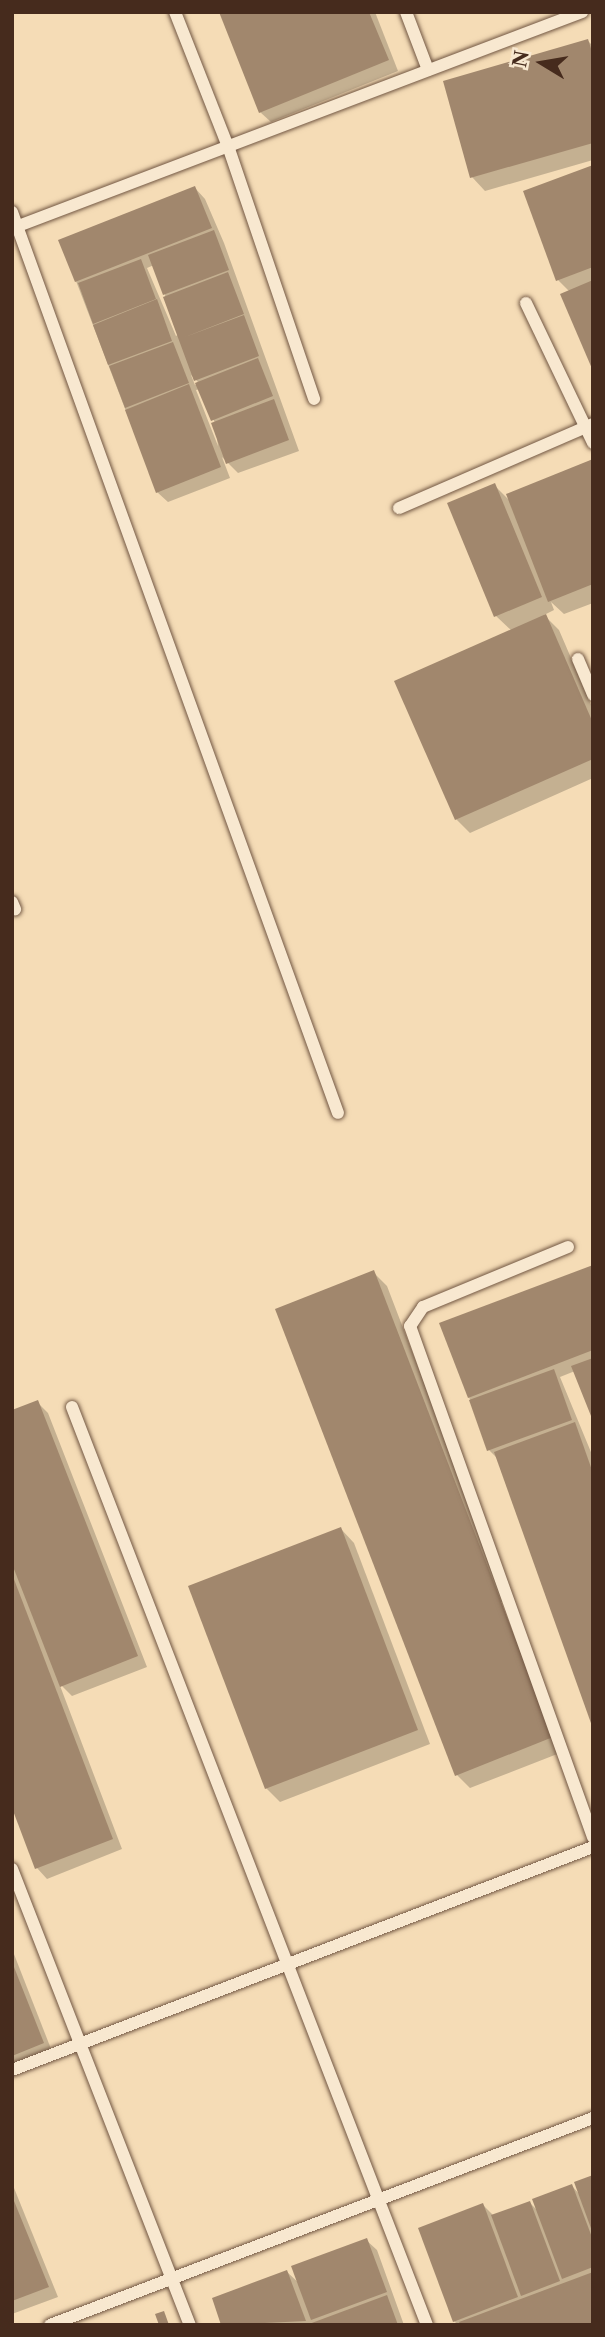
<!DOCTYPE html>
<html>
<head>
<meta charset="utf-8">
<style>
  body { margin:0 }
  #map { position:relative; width:605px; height:2337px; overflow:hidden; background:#f5dcb6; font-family:"Libre Caslon Text",serif }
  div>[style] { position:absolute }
  .shadow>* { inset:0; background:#0003 }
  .building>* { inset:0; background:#a1876d }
  .roads { filter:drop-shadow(0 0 2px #725743) drop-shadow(0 0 2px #725743) }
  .service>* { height:12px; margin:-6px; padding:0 6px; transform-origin:6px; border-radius:6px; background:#f8e8d0 }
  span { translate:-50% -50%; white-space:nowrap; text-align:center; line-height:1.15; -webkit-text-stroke:5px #f8e8d0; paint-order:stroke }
  .frame { position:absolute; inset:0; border:14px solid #462b1d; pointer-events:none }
  .north { position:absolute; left:507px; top:28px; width:70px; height:70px; -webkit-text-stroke:5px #f8e8d0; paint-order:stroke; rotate:281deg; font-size:19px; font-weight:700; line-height:28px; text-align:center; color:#462b1d }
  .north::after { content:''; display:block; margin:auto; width:24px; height:32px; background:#462b1d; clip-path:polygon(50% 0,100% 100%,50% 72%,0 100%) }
</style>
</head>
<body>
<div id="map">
  <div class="shadow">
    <div style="clip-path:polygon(220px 12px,375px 12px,398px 71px,271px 122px,260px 112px)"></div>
    <div style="clip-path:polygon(588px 41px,593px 46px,593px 160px,485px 191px,472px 177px)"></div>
    <div style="clip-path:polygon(593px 167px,593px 366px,570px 292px,558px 280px)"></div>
    <div style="clip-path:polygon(evenodd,195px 188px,205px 199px,224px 243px,299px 451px,238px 473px,222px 457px,230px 478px,168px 502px,157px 492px,76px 281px,195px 188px,154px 265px,179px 334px,176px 336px,147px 268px,154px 265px,195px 188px,191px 375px,199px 383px,195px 385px,191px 375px,195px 188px,200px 389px,215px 423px,218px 446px,196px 390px,200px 389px)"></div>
    <div style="clip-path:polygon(593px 461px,593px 603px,564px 614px,551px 602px,554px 610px,544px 615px,559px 630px,593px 709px,593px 778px,470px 833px,456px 819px,512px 631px,496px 616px,494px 485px,511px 502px)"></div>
    <div style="clip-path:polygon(593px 1266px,593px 1416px,575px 1371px,560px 1377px,593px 1457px,593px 1722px,500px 1461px,489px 1450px,469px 1397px)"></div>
    <div style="clip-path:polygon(evenodd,373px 1272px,387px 1286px,565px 1751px,470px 1788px,457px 1775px,373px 1272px,499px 1602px,503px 1602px,518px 1641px,514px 1642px,499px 1602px)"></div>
    <div style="clip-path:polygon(37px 1402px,48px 1413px,147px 1667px,72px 1696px,59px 1683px,122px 1849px,47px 1879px,37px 1868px,12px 1806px,12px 1412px)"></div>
    <div style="clip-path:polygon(341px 1529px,354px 1543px,430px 1744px,280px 1802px,266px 1788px)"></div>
    <div style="clip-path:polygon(12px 1949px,53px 2054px,12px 2070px)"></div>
    <div style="clip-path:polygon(593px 2177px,593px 2325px,458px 2325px,454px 2321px,483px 2205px,494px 2216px,530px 2203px,539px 2212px,572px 2186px,581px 2196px)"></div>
    <div style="clip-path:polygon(12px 2183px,58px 2297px,12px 2314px)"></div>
    <div style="clip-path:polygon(366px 2240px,377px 2250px,404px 2325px,223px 2325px,287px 2272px,300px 2284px)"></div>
  </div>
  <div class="building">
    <div style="clip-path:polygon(219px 12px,369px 12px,389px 60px,259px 113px)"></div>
    <div style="clip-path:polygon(588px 39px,593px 55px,593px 143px,470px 178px,443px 81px)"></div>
    <div style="clip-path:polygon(593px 165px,593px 267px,556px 281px,523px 191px)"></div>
    <div style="clip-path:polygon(195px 186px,212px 228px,75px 282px,58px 240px)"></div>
    <div style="clip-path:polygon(214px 230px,229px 270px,163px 295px,148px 255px)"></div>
    <div style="clip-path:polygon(141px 259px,156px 299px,93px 324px,78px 283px)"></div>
    <div style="clip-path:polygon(228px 272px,244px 314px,185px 337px,244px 315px,259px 356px,194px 381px,163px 297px)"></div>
    <div style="clip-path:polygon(593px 280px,593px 371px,560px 294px)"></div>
    <div style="clip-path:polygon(157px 299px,172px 341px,108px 365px,93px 325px)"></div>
    <div style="clip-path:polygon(173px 342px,189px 383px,125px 408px,109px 366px)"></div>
    <div style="clip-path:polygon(258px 358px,273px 396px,211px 421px,195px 383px)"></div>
    <div style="clip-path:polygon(189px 384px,221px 467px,156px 493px,125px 410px)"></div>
    <div style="clip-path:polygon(274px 399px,289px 440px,226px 464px,211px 423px)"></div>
    <div style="clip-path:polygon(593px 459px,593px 584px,548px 602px,506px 494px)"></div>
    <div style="clip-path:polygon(495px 483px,542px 597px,494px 617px,447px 503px)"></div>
    <div style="clip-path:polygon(546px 614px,593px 723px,593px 759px,455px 820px,394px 681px)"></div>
    <div style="clip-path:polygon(593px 1265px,593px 1350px,468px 1398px,439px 1323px)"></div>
    <div style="clip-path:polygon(374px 1270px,553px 1737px,455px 1776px,275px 1309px)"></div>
    <div style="clip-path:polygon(593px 1358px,593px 1421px,571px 1366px)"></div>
    <div style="clip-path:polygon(554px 1369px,572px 1420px,487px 1451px,469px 1400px)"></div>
    <div style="clip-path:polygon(38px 1400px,138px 1656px,60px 1687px,12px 1564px,12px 1410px)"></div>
    <div style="clip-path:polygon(575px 1422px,593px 1473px,592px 1726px,494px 1452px)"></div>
    <div style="clip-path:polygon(341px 1527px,418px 1730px,265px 1789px,188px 1586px)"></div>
    <div style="clip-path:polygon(12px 1574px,113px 1839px,35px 1869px,12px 1808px)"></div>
    <div style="clip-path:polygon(12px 1962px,44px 2043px,12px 2056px)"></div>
    <div style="clip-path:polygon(593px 2175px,593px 2231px,592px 2231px,574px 2182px)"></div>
    <div style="clip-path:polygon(572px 2184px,593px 2240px,593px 2267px,562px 2279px,532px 2199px)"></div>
    <div style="clip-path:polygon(12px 2196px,49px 2287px,12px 2301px)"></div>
    <div style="clip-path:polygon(530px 2201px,560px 2281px,521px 2296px,491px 2215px)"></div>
    <div style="clip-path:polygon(483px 2203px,518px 2297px,453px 2322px,418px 2228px)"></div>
    <div style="clip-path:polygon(367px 2238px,387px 2292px,311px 2320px,291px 2266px)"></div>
    <div style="clip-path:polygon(287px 2270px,306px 2321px,221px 2325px,212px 2298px)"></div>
    <div style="clip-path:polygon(593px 2272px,593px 2325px,461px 2325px,459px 2322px)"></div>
    <div style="clip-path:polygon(387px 2295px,398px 2325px,309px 2325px,309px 2324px)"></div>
    <div style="clip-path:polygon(164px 2311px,169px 2325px,159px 2325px,155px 2314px)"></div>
  </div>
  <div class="roads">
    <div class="service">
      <div style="left:175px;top:12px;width:147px;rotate:68.5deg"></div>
      <div style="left:229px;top:149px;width:264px;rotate:71.2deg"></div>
      <div style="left:406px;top:12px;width:62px;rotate:69.2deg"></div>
      <div style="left:12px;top:212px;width:958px;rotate:70.11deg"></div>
      <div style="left:13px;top:228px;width:609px;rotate:-20.79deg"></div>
      <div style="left:526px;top:303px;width:155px;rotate:64.4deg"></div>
      <div style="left:399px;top:508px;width:211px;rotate:-23.4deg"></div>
      <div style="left:578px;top:659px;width:39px;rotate:67deg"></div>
      <div style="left:12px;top:902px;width:8px;rotate:67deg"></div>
      <div style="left:568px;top:1247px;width:157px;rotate:157.5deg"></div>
      <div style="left:423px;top:1307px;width:23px;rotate:124deg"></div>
      <div style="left:410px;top:1326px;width:543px;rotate:70.3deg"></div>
      <div style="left:72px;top:1407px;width:984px;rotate:68.86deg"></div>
      <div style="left:12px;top:1869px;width:490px;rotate:68.7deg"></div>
      <div style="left:12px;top:2070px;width:622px;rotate:-21deg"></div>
      <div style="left:50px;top:2325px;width:581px;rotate:-20.87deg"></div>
    </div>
  </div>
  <div class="frame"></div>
  <div class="north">N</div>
</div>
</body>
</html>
